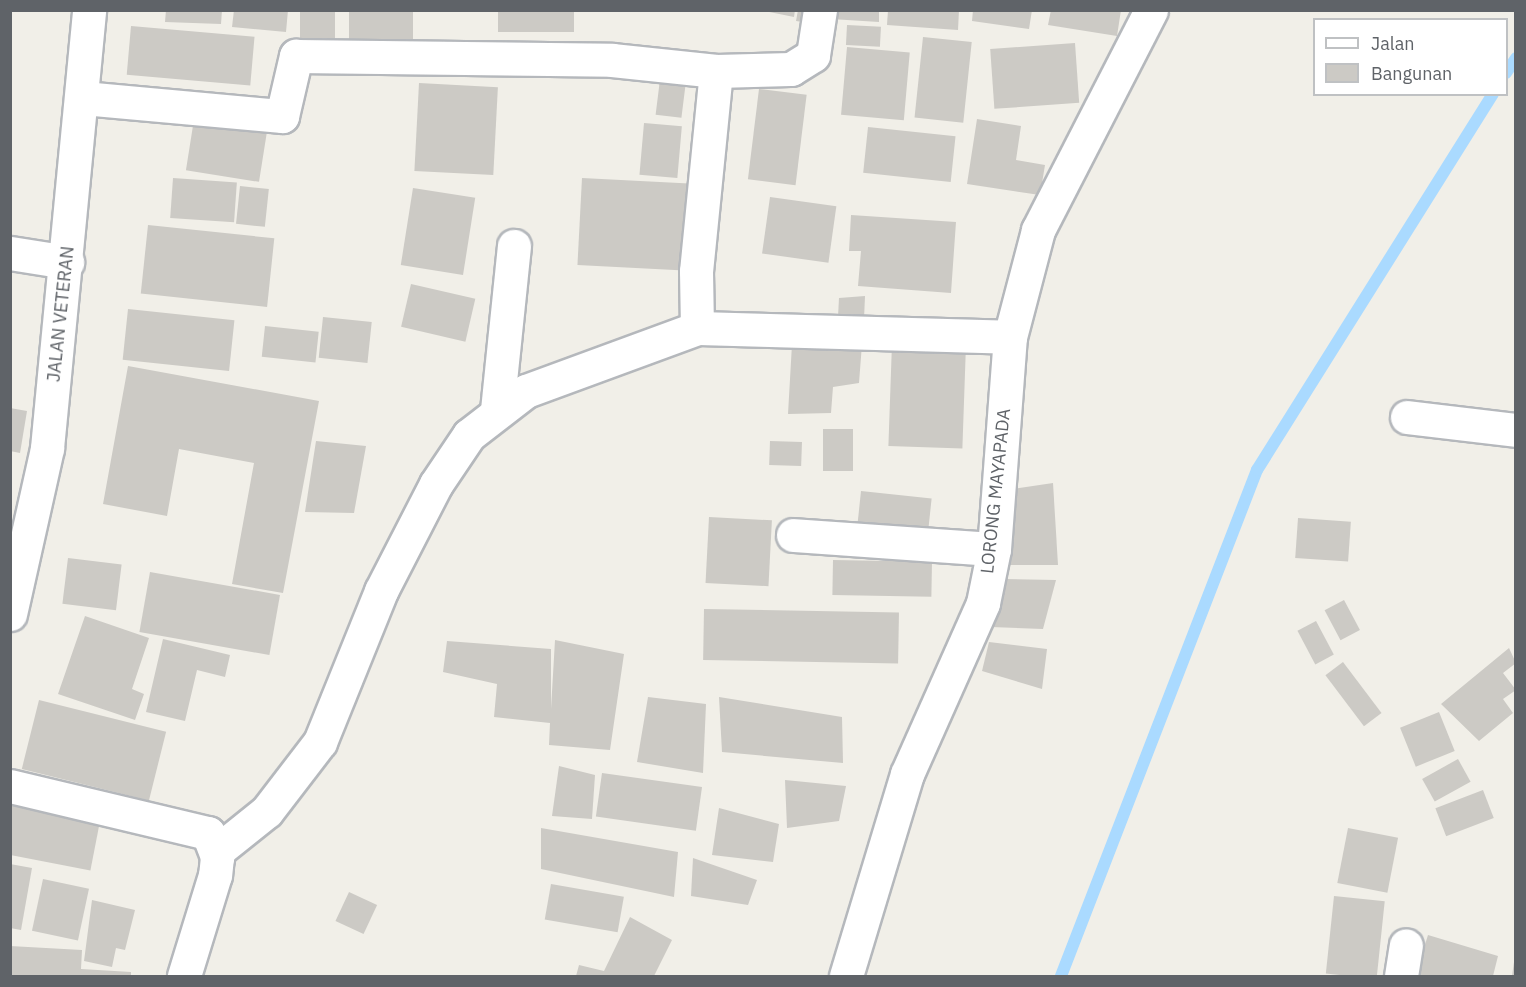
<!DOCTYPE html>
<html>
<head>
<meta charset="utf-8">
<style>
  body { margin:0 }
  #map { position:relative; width:1526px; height:987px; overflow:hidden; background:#f1efe8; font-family:"IBM Plex Sans",sans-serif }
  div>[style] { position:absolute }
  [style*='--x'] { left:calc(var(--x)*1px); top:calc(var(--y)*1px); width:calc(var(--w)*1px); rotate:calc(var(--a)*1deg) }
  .stream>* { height:12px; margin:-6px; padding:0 6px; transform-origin:6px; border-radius:6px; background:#aadaff }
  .building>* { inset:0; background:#cccac5; transform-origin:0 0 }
  .roads { filter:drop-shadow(2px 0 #b5b8bc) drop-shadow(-2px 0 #b5b8bc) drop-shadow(0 2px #b5b8bc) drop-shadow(0 -2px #b5b8bc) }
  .street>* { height:33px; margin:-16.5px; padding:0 16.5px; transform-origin:16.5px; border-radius:16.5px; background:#fff }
  .secondary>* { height:33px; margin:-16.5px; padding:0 16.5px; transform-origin:16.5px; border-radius:16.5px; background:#fff }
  span { translate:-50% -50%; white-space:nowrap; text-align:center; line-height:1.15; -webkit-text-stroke:5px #fff; paint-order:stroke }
  .street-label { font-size:18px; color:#5f6368 }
  .frame { position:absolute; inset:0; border:12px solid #5f6368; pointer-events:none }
  .legend { position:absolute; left:1313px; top:18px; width:195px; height:78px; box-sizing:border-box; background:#fff; border:2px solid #bfc1c3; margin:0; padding:8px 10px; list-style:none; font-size:18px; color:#5f6368 }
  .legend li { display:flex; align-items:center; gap:12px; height:30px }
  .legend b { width:30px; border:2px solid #bfc1c3 }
</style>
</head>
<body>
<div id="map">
  <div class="stream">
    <div style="--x:1506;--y:73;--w:18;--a:-56"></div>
    <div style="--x:1061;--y:976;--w:543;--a:-68.83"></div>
    <div style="--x:1257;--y:470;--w:444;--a:-57.9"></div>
  </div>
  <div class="building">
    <div style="clip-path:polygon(166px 10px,222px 10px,221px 24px,165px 22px)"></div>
    <div style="clip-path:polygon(234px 10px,288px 10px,286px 32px,232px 27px)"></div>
    <div style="left:300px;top:10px;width:35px;height:29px"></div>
    <div style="left:349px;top:10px;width:64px;height:41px"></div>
    <div style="left:498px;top:10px;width:76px;height:22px"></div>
    <div style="clip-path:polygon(760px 10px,795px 10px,794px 17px)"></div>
    <div style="clip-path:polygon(798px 10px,811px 10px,809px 23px,796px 21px)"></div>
    <div style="clip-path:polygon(832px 10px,879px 10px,879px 22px,831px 19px)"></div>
    <div style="clip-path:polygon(888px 10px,959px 10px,958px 30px,887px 25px)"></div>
    <div style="clip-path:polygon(973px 10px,1032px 10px,1029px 29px,972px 21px)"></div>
    <div style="clip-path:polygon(1051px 10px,1121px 10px,1117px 36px,1048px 25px)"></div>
    <div style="left:847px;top:25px;width:34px;height:20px;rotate:3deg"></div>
    <div style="left:131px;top:26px;width:124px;height:49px;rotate:5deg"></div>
    <div style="left:923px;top:37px;width:49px;height:81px;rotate:6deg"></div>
    <div style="left:1075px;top:43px;width:60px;height:85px;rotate:86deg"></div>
    <div style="left:847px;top:47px;width:63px;height:68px;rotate:5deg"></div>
    <div style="left:661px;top:71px;width:26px;height:44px;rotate:7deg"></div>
    <div style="left:419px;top:83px;width:79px;height:88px;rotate:3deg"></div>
    <div style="left:759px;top:89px;width:48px;height:91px;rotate:7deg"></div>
    <div style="left:195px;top:113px;width:74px;height:58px;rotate:9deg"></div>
    <div style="clip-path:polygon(977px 119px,1021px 126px,1016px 160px,1045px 165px,1040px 195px,967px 184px)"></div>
    <div style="left:644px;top:123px;width:38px;height:52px;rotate:5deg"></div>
    <div style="left:868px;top:127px;width:88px;height:46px;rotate:6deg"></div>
    <div style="left:173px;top:178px;width:64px;height:40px;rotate:4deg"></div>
    <div style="left:582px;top:178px;width:107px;height:87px;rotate:3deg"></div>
    <div style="left:240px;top:186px;width:29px;height:38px;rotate:6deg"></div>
    <div style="left:413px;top:188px;width:63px;height:78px;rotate:9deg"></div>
    <div style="left:770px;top:197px;width:67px;height:57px;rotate:8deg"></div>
    <div style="clip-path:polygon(851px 215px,956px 222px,951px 293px,858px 286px,861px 251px,849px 251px)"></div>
    <div style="left:148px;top:225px;width:127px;height:69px;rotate:6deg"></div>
    <div style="left:411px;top:284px;width:66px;height:44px;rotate:13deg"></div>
    <div style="clip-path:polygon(865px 296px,864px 319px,838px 317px,839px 298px)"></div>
    <div style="left:128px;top:309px;width:107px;height:51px;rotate:6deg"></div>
    <div style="left:323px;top:317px;width:49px;height:41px;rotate:6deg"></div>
    <div style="left:265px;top:326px;width:54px;height:31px;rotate:6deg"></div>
    <div style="left:892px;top:343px;width:74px;height:103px;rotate:2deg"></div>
    <div style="clip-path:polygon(792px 344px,862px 344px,859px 383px,833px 387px,831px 413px,788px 414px)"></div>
    <div style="clip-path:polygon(128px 366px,319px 401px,283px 593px,232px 584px,254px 463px,179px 449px,167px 516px,103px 504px)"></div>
    <div style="clip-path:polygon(10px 408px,27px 411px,20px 453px,10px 451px)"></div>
    <div style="left:823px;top:429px;width:30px;height:42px"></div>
    <div style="clip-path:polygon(316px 441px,366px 446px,354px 513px,305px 512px)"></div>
    <div style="left:770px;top:441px;width:32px;height:24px;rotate:2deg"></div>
    <div style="clip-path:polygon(1053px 483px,1058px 565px,1006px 565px,1012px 489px)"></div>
    <div style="left:861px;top:491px;width:71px;height:31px;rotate:6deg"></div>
    <div style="left:709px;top:517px;width:63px;height:66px;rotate:3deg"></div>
    <div style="left:1298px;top:518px;width:53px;height:40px;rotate:4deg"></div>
    <div style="left:68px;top:558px;width:54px;height:46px;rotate:7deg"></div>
    <div style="left:833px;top:560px;width:99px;height:35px;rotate:1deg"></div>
    <div style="left:150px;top:572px;width:132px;height:61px;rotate:10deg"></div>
    <div style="clip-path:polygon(1005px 579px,1056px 580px,1043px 629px,991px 627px)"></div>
    <div style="left:1344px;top:600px;width:34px;height:22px;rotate:62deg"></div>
    <div style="left:704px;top:609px;width:195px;height:51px;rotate:1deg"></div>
    <div style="clip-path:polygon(85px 616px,149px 638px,132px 689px,144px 694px,135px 720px,58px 694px)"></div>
    <div style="left:1316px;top:621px;width:38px;height:21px;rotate:62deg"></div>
    <div style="clip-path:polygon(163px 639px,230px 655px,225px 677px,197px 670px,185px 721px,146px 712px)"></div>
    <div style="clip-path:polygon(555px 640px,624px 654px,610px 750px,549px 745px,550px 723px,494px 717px,497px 684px,443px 672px,447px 641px,551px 649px,551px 709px)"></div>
    <div style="clip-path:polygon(989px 642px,1047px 649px,1042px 689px,982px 671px)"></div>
    <div style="clip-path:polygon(1509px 648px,1516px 663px,1503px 673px,1516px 690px,1503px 699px,1513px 713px,1479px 741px,1441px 704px)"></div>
    <div style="left:1343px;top:662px;width:64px;height:22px;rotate:53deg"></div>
    <div style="clip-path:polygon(648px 697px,706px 704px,703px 773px,637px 762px)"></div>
    <div style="clip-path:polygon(719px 697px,842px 717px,843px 763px,722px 752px)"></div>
    <div style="left:39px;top:700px;width:131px;height:71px;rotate:14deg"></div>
    <div style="left:1439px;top:712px;width:42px;height:42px;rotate:68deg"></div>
    <div style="left:1458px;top:759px;width:26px;height:41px;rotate:61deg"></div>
    <div style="clip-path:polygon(559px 766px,595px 775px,592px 819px,552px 816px)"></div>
    <div style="left:602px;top:773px;width:101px;height:44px;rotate:8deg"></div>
    <div style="clip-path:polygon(785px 780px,846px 786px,839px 821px,787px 828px)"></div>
    <div style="left:1483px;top:790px;width:30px;height:51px;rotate:69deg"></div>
    <div style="left:10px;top:802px;width:92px;height:52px;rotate:11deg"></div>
    <div style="clip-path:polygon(719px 808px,779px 824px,773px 862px,712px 855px)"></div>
    <div style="clip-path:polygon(541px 828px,678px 852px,674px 897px,541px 869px)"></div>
    <div style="left:1348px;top:828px;width:51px;height:56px;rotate:11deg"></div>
    <div style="clip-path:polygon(693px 858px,757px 880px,748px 905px,691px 896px)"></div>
    <div style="clip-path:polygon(10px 864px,32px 868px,21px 930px,10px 928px)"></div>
    <div style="left:43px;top:879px;width:47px;height:53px;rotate:12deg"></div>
    <div style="left:551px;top:884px;width:74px;height:36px;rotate:10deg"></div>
    <div style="left:349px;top:892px;width:31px;height:32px;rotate:25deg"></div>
    <div style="left:1334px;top:896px;width:51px;height:78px;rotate:6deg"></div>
    <div style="clip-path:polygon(92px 900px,135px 910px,125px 950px,116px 948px,112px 967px,84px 961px)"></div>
    <div style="clip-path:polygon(630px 917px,672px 940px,654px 976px,576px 976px,579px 965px,604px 971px)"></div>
    <div style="clip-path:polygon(1428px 935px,1498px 956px,1493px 976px,1415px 976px)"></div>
    <div style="clip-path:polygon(10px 946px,82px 950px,81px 969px,131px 972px,131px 976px,10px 976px)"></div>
    <div style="clip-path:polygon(1514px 962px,1516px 976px,1512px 976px)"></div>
  </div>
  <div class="roads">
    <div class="street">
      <div style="--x:716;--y:71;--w:201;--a:95.7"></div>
      <div style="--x:696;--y:271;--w:57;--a:89"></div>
      <div style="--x:697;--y:328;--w:313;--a:1.6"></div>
      <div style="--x:83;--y:98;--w:200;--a:5.2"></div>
      <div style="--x:282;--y:116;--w:62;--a:-76.9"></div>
      <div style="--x:296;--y:56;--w:316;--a:0.7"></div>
      <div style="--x:612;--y:60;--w:105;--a:6"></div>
      <div style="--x:716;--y:71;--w:75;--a:-1.5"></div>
      <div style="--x:791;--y:69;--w:26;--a:-32"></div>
      <div style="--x:813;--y:55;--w:46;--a:-81.2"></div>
      <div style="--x:10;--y:253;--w:58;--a:9"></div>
      <div style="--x:497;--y:410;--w:165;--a:-84.1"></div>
      <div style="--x:1407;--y:417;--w:110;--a:6.8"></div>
      <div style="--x:793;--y:535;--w:201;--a:4"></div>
      <div style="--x:10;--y:786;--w:204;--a:13.4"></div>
      <div style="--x:208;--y:833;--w:26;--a:69"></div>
      <div style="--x:217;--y:857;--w:18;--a:96"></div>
      <div style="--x:215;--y:875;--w:106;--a:107.1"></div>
      <div style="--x:216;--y:852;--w:65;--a:-38.8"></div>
      <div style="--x:267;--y:811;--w:87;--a:-52.5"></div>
      <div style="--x:320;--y:742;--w:163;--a:-68"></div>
      <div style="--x:381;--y:591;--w:120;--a:-62.8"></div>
      <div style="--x:436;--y:484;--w:59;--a:-56"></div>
      <div style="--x:469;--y:435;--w:72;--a:-37.7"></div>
      <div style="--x:526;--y:391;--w:182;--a:-20.2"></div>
      <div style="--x:846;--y:976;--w:211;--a:-73.2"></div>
      <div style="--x:907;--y:774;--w:187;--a:-66"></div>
      <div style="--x:983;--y:603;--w:55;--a:-78.5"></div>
      <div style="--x:994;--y:549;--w:213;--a:-85.7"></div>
      <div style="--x:1010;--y:337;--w:111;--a:-75.3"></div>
      <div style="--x:1038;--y:230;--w:247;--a:-62.8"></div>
      <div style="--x:1401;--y:976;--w:31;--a:-81"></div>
    </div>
    <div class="secondary">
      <div style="--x:10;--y:614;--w:170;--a:-77.4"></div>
      <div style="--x:47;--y:448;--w:440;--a:-84.5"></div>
    </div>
  </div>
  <div class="street-label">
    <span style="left:61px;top:314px;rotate:-84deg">JALAN VETERAN</span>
    <span style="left:996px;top:491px;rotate:-84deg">LORONG MAYAPADA</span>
  </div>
  <div class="frame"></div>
  <ul class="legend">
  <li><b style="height:8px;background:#fff"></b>Jalan</li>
  <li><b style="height:16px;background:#cccac5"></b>Bangunan</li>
  </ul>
</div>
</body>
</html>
